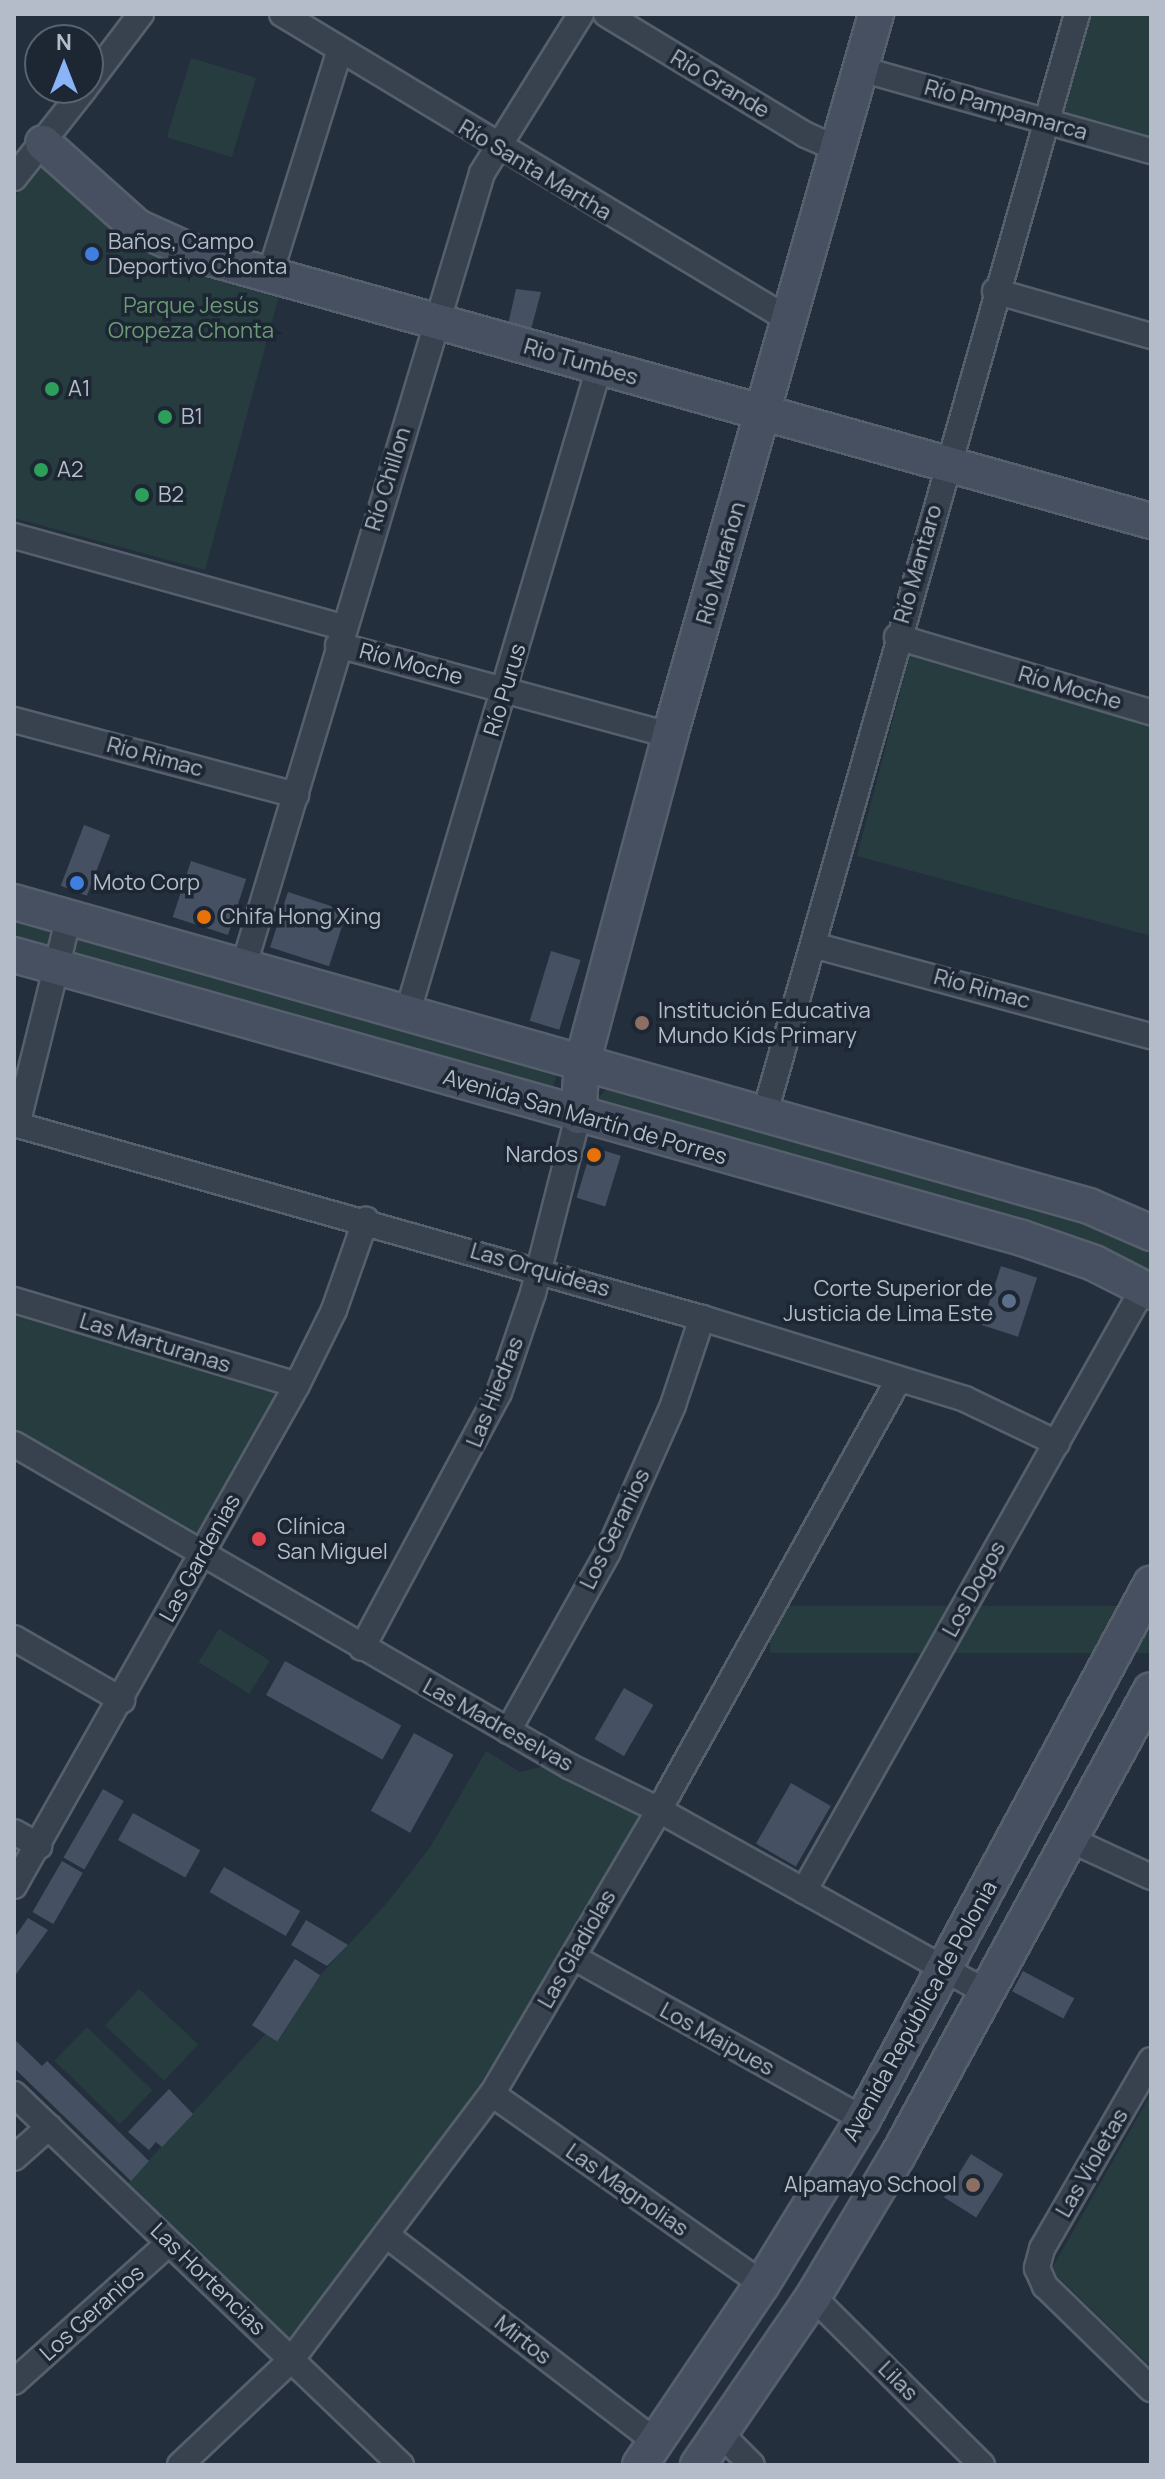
<!DOCTYPE html>
<html>
<head>
<meta charset="utf-8">
<style>
  body { margin:0 }
  #map { position:relative; width:1165px; height:2479px; overflow:hidden; background:#242f3e; font-family:Manrope,sans-serif }
  div>[style] { position:absolute }
  [style*='--x'] { left:calc(var(--x)*1px); top:calc(var(--y)*1px); width:calc(var(--w)*1px); rotate:calc(var(--a)*1deg) }
  .green>* { inset:0; background:#263c3f; transform-origin:0 0 }
  .building>* { inset:0; background:#455162; transform-origin:0 0 }
  .roads { filter:drop-shadow(2px 0 #565f6c) drop-shadow(-2px 0 #565f6c) drop-shadow(0 2px #565f6c) drop-shadow(0 -2px #565f6c) }
  .street>* { height:24px; margin:-12px; padding:0 12px; transform-origin:12px; border-radius:12px; background:#38414e }
  .secondary>* { height:34px; margin:-17px; padding:0 17px; transform-origin:17px; border-radius:17px; background:#465061 }
  .dots>* { width:22px; height:22px; translate:-50% -50%; box-sizing:border-box; border:4px solid #1d2633; border-radius:50% }
  span { translate:-50% -50%; white-space:nowrap; text-align:center; line-height:1.15; -webkit-text-stroke:7px #1d2633; paint-order:stroke }
  .street-label { font-size:22px; color:#b4bcc9 }
  .poi-label { font-size:22px; color:#b4bcc9 }
  .left { translate:0 -50%; text-align:left }
  .right { translate:-100% -50%; text-align:right }
  .park-label { font-size:22px; color:#6b9a76 }
  .frame { position:absolute; inset:0; border:16px solid #b4bcc9; pointer-events:none }
  .north { position:absolute; left:24px; top:24px; width:80px; height:80px; box-sizing:border-box; background:#1d2633; border:2px solid #59626f; border-radius:50%; rotate:0deg; font-size:22px; font-weight:700; line-height:32px; text-align:center; color:#b4bcc9 }
  .north::after { content:''; display:block; margin:auto; width:28px; height:36px; background:#8ab4f8; clip-path:polygon(50% 0,100% 100%,50% 72%,0 100%) }
</style>
</head>
<body>
<div id="map">
  <div class="green">
    <div style="clip-path:polygon(1091px 14px,1151px 14px,1151px 137px,1061px 112px)"></div>
    <div style="left:191px;top:58px;width:68px;height:83px;rotate:17deg"></div>
    <div style="clip-path:polygon(40px 161px,280px 292px,205px 570px,14px 518px,14px 197px)"></div>
    <div style="clip-path:polygon(911px 651px,1151px 721px,1151px 936px,857px 856px)"></div>
    <div style="clip-path:polygon(14px 917px,52px 928px,49px 950px,14px 945px)"></div>
    <div style="left:75px;top:933px;width:502px;height:30px;rotate:16deg"></div>
    <div style="clip-path:polygon(611px 1085px,1119px 1232px,1151px 1250px,1151px 1284px,599px 1110px,599px 1097px)"></div>
    <div style="clip-path:polygon(14px 1312px,284px 1393px,203px 1539px,14px 1433px)"></div>
    <div style="left:1151px;top:1606px;width:47px;height:381px;rotate:90deg"></div>
    <div style="left:219px;top:1629px;width:60px;height:39px;rotate:32deg"></div>
    <div style="clip-path:polygon(486px 1751px,520px 1772px,554px 1764px,645px 1813px,479px 2086px,371px 2245px,290px 2346px,127px 2184px,386px 1904px,429px 1849px)"></div>
    <div style="left:139px;top:1989px;width:81px;height:50px;rotate:43deg"></div>
    <div style="left:87px;top:2027px;width:91px;height:47px;rotate:44deg"></div>
    <div style="clip-path:polygon(1151px 2094px,1151px 2367px,1051px 2270px)"></div>
  </div>
  <div class="building">
    <div style="clip-path:polygon(516px 289px,541px 292px,529px 337px,506px 334px)"></div>
    <div style="left:84px;top:825px;width:28px;height:65px;rotate:21deg"></div>
    <div style="left:191px;top:861px;width:58px;height:59px;rotate:18deg"></div>
    <div style="left:288px;top:892px;width:62px;height:58px;rotate:18deg"></div>
    <div style="left:551px;top:951px;width:31px;height:73px;rotate:17deg"></div>
    <div style="left:592px;top:1147px;width:30px;height:53px;rotate:17deg"></div>
    <div style="left:1001px;top:1266px;width:38px;height:62px;rotate:18deg"></div>
    <div style="left:285px;top:1661px;width:133px;height:39px;rotate:29deg"></div>
    <div style="left:624px;top:1688px;width:34px;height:59px;rotate:30deg"></div>
    <div style="left:414px;top:1733px;width:45px;height:89px;rotate:29deg"></div>
    <div style="left:791px;top:1783px;width:46px;height:70px;rotate:30deg"></div>
    <div style="left:103px;top:1789px;width:24px;height:79px;rotate:30deg"></div>
    <div style="left:133px;top:1813px;width:77px;height:31px;rotate:29deg"></div>
    <div style="left:62px;top:1861px;width:24px;height:59px;rotate:30deg"></div>
    <div style="left:224px;top:1867px;width:88px;height:29px;rotate:30deg"></div>
    <div style="clip-path:polygon(28px 1918px,48px 1930px,14px 1977px,14px 1938px)"></div>
    <div style="clip-path:polygon(306px 1920px,348px 1945px,327px 1966px,291px 1945px)"></div>
    <div style="left:295px;top:1959px;width:30px;height:79px;rotate:33deg"></div>
    <div style="left:1023px;top:1971px;width:58px;height:23px;rotate:28deg"></div>
    <div style="clip-path:polygon(14px 2039px,42px 2066px,47px 2061px,149px 2161px,131px 2181px,14px 2068px)"></div>
    <div style="clip-path:polygon(169px 2089px,193px 2114px,162px 2147px,156px 2142px,149px 2150px,128px 2132px)"></div>
    <div style="left:971px;top:2154px;width:38px;height:51px;rotate:32deg"></div>
  </div>
  <div class="roads">
    <div class="street">
      <div style="--x:282;--y:14;--w:594;--a:31.1"></div>
      <div style="--x:606;--y:14;--w:234;--a:31.2"></div>
      <div style="--x:806;--y:135;--w:34;--a:24"></div>
      <div style="--x:861;--y:69;--w:301;--a:15.8"></div>
      <div style="--x:88;--y:84;--w:88;--a:-52.9"></div>
      <div style="--x:14;--y:178;--w:115;--a:-51.7"></div>
      <div style="--x:270;--y:274;--w:232;--a:-72.7"></div>
      <div style="--x:995;--y:291;--w:162;--a:16.1"></div>
      <div style="--x:14;--y:536;--w:341;--a:15.5"></div>
      <div style="--x:897;--y:637;--w:265;--a:16.5"></div>
      <div style="--x:338;--y:645;--w:344;--a:15.2"></div>
      <div style="--x:14;--y:720;--w:292;--a:14.9"></div>
      <div style="--x:813;--y:945;--w:350;--a:15.1"></div>
      <div style="--x:244;--y:965;--w:827;--a:-73.27"></div>
      <div style="--x:482;--y:173;--w:187;--a:-58.1"></div>
      <div style="--x:408;--y:1011;--w:671;--a:-73.46"></div>
      <div style="--x:764;--y:1116;--w:1146;--a:-74.14"></div>
      <div style="--x:14;--y:1124;--w:715;--a:15.75"></div>
      <div style="--x:702;--y:1318;--w:275;--a:17.1"></div>
      <div style="--x:965;--y:1399;--w:102;--a:25.6"></div>
      <div style="--x:17;--y:1125;--w:214;--a:-76"></div>
      <div style="--x:14;--y:1300;--w:295;--a:16.7"></div>
      <div style="--x:14;--y:1444;--w:644;--a:30.11"></div>
      <div style="--x:571;--y:1767;--w:98;--a:26"></div>
      <div style="--x:659;--y:1810;--w:378;--a:29.1"></div>
      <div style="--x:14;--y:1638;--w:125;--a:29.9"></div>
      <div style="--x:362;--y:1648;--w:289;--a:-61.8"></div>
      <div style="--x:499;--y:1393;--w:106;--a:-71.2"></div>
      <div style="--x:533;--y:1293;--w:183;--a:-75.7"></div>
      <div style="--x:508;--y:1731;--w:205;--a:-60.8"></div>
      <div style="--x:608;--y:1552;--w:161;--a:-66.1"></div>
      <div style="--x:673;--y:1405;--w:92;--a:-71.6"></div>
      <div style="--x:14;--y:1832;--w:29;--a:29"></div>
      <div style="--x:1071;--y:1840;--w:88;--a:24.8"></div>
      <div style="--x:14;--y:1886;--w:575;--a:-60.54"></div>
      <div style="--x:297;--y:1385;--w:84;--a:-63.7"></div>
      <div style="--x:334;--y:1310;--w:96;--a:-70.6"></div>
      <div style="--x:804;--y:1891;--w:693;--a:-60.62"></div>
      <div style="--x:573;--y:1957;--w:332;--a:29.2"></div>
      <div style="--x:1151;--y:2060;--w:218;--a:120"></div>
      <div style="--x:1042;--y:2249;--w:20;--a:105"></div>
      <div style="--x:1037;--y:2268;--w:20;--a:66"></div>
      <div style="--x:1045;--y:2286;--w:148;--a:44.2"></div>
      <div style="--x:14;--y:2094;--w:536;--a:43.79"></div>
      <div style="--x:492;--y:2094;--w:330;--a:35.1"></div>
      <div style="--x:14;--y:2158;--w:47;--a:-41.5"></div>
      <div style="--x:389;--y:2237;--w:337;--a:37.5"></div>
      <div style="--x:813;--y:2297;--w:238;--a:44.8"></div>
      <div style="--x:14;--y:2382;--w:208;--a:-41.9"></div>
      <div style="--x:722;--y:2435;--w:42;--a:45"></div>
      <div style="--x:180;--y:2465;--w:154;--a:-43.4"></div>
      <div style="--x:292;--y:2359;--w:332;--a:-53"></div>
      <div style="--x:492;--y:2094;--w:329;--a:-59.5"></div>
      <div style="--x:659;--y:1810;--w:493;--a:-60.9"></div>
    </div>
    <div class="secondary">
      <div style="--x:43;--y:143;--w:126;--a:41.8"></div>
      <div style="--x:137;--y:227;--w:68;--a:24.3"></div>
      <div style="--x:199;--y:255;--w:988;--a:15.61"></div>
      <div style="--x:14;--y:902;--w:1117;--a:15.79"></div>
      <div style="--x:1089;--y:1206;--w:68;--a:23.5"></div>
      <div style="--x:14;--y:955;--w:1047;--a:15.68"></div>
      <div style="--x:1022;--y:1238;--w:76;--a:19.1"></div>
      <div style="--x:1094;--y:1263;--w:64;--a:27"></div>
      <div style="--x:578;--y:1116;--w:52;--a:-85.6"></div>
      <div style="--x:582;--y:1064;--w:341;--a:-75"></div>
      <div style="--x:670;--y:735;--w:750;--a:-74.05"></div>
      <div style="--x:640;--y:2465;--w:218;--a:-56"></div>
      <div style="--x:762;--y:2284;--w:193;--a:-58.5"></div>
      <div style="--x:863;--y:2119;--w:608;--a:-61.71"></div>
      <div style="--x:698;--y:2465;--w:204;--a:-55.6"></div>
      <div style="--x:813;--y:2297;--w:165;--a:-59.1"></div>
      <div style="--x:898;--y:2155;--w:529;--a:-61.45"></div>
    </div>
  </div>
  <div class="dots">
    <div style="left:92px;top:254px;background:#3f7fe0"></div>
    <div style="left:52px;top:389px;background:#2e9e5b"></div>
    <div style="left:165px;top:417px;background:#2e9e5b"></div>
    <div style="left:41px;top:470px;background:#2e9e5b"></div>
    <div style="left:142px;top:495px;background:#2e9e5b"></div>
    <div style="left:77px;top:883px;background:#3f7fe0"></div>
    <div style="left:204px;top:917px;background:#e8710a"></div>
    <div style="left:642px;top:1023px;background:#8d6e63"></div>
    <div style="left:594px;top:1155px;background:#e8710a"></div>
    <div style="left:1009px;top:1301px;background:#5c6f8a"></div>
    <div style="left:259px;top:1539px;background:#e0444e"></div>
    <div style="left:973px;top:2185px;background:#8d6e63"></div>
  </div>
  <div class="street-label">
    <span style="left:720px;top:84px;rotate:31deg">Río Grande</span>
    <span style="left:1006px;top:110px;rotate:16deg">Río Pampamarca</span>
    <span style="left:535px;top:170px;rotate:31deg">Río Santa Martha</span>
    <span style="left:581px;top:362px;rotate:16deg">Rio Tumbes</span>
    <span style="left:388px;top:479px;rotate:-73deg">Río Chillon</span>
    <span style="left:721px;top:563px;rotate:-74deg">Río Marañon</span>
    <span style="left:918px;top:564px;rotate:-74deg">Río Mantaro</span>
    <span style="left:411px;top:664px;rotate:15deg">Río Moche</span>
    <span style="left:1070px;top:688px;rotate:16deg">Río Moche</span>
    <span style="left:505px;top:690px;rotate:-73deg">Río Purus</span>
    <span style="left:155px;top:757px;rotate:15deg">Río Rimac</span>
    <span style="left:982px;top:989px;rotate:15deg">Río Rimac</span>
    <span style="left:585px;top:1117px;rotate:16deg">Avenida San Martín de Porres</span>
    <span style="left:540px;top:1270px;rotate:16deg">Las Orquideas</span>
    <span style="left:155px;top:1343px;rotate:17deg">Las Marturanas</span>
    <span style="left:495px;top:1392px;rotate:-68deg">Las Hiedras</span>
    <span style="left:615px;top:1529px;rotate:-64deg">Los Geranios</span>
    <span style="left:200px;top:1558px;rotate:-61deg">Las Gardenias</span>
    <span style="left:974px;top:1589px;rotate:-61deg">Los Dogos</span>
    <span style="left:498px;top:1725px;rotate:29deg">Las Madreselvas</span>
    <span style="left:577px;top:1949px;rotate:-60deg">Las Gladiolas</span>
    <span style="left:920px;top:2011px;rotate:-61deg">Avenida República de Polonia</span>
    <span style="left:717px;top:2039px;rotate:29deg">Los Maipues</span>
    <span style="left:1092px;top:2163px;rotate:-60deg">Las Violetas</span>
    <span style="left:627px;top:2190px;rotate:35deg">Las Magnolias</span>
    <span style="left:208px;top:2279px;rotate:44deg">Las Hortencias</span>
    <span style="left:92px;top:2313px;rotate:-42deg">Los Geranios</span>
    <span style="left:523px;top:2340px;rotate:38deg">Mirtos</span>
    <span style="left:898px;top:2381px;rotate:45deg">Lilas</span>
  </div>
  <div class="poi-label">
    <span class="left" style="left:108px;top:254px">Baños, Campo<br>Deportivo Chonta</span>
    <span class="left" style="left:68px;top:389px">A1</span>
    <span class="left" style="left:181px;top:417px">B1</span>
    <span class="left" style="left:57px;top:470px">A2</span>
    <span class="left" style="left:158px;top:495px">B2</span>
    <span class="left" style="left:93px;top:883px">Moto Corp</span>
    <span class="left" style="left:220px;top:917px">Chifa Hong Xing</span>
    <span class="left" style="left:658px;top:1023px">Institución Educativa<br>Mundo Kids Primary</span>
    <span class="right" style="left:578px;top:1155px">Nardos</span>
    <span class="right" style="left:993px;top:1301px">Corte Superior de<br>Justicia de Lima Este</span>
    <span class="left" style="left:277px;top:1539px">Clínica<br>San Miguel</span>
    <span class="right" style="left:957px;top:2185px">Alpamayo School</span>
  </div>
  <div class="park-label">
    <span style="left:191px;top:318px">Parque Jesús<br>Oropeza Chonta</span>
  </div>
  <div class="frame"></div>
  <div class="north">N</div>
</div>
</body>
</html>
